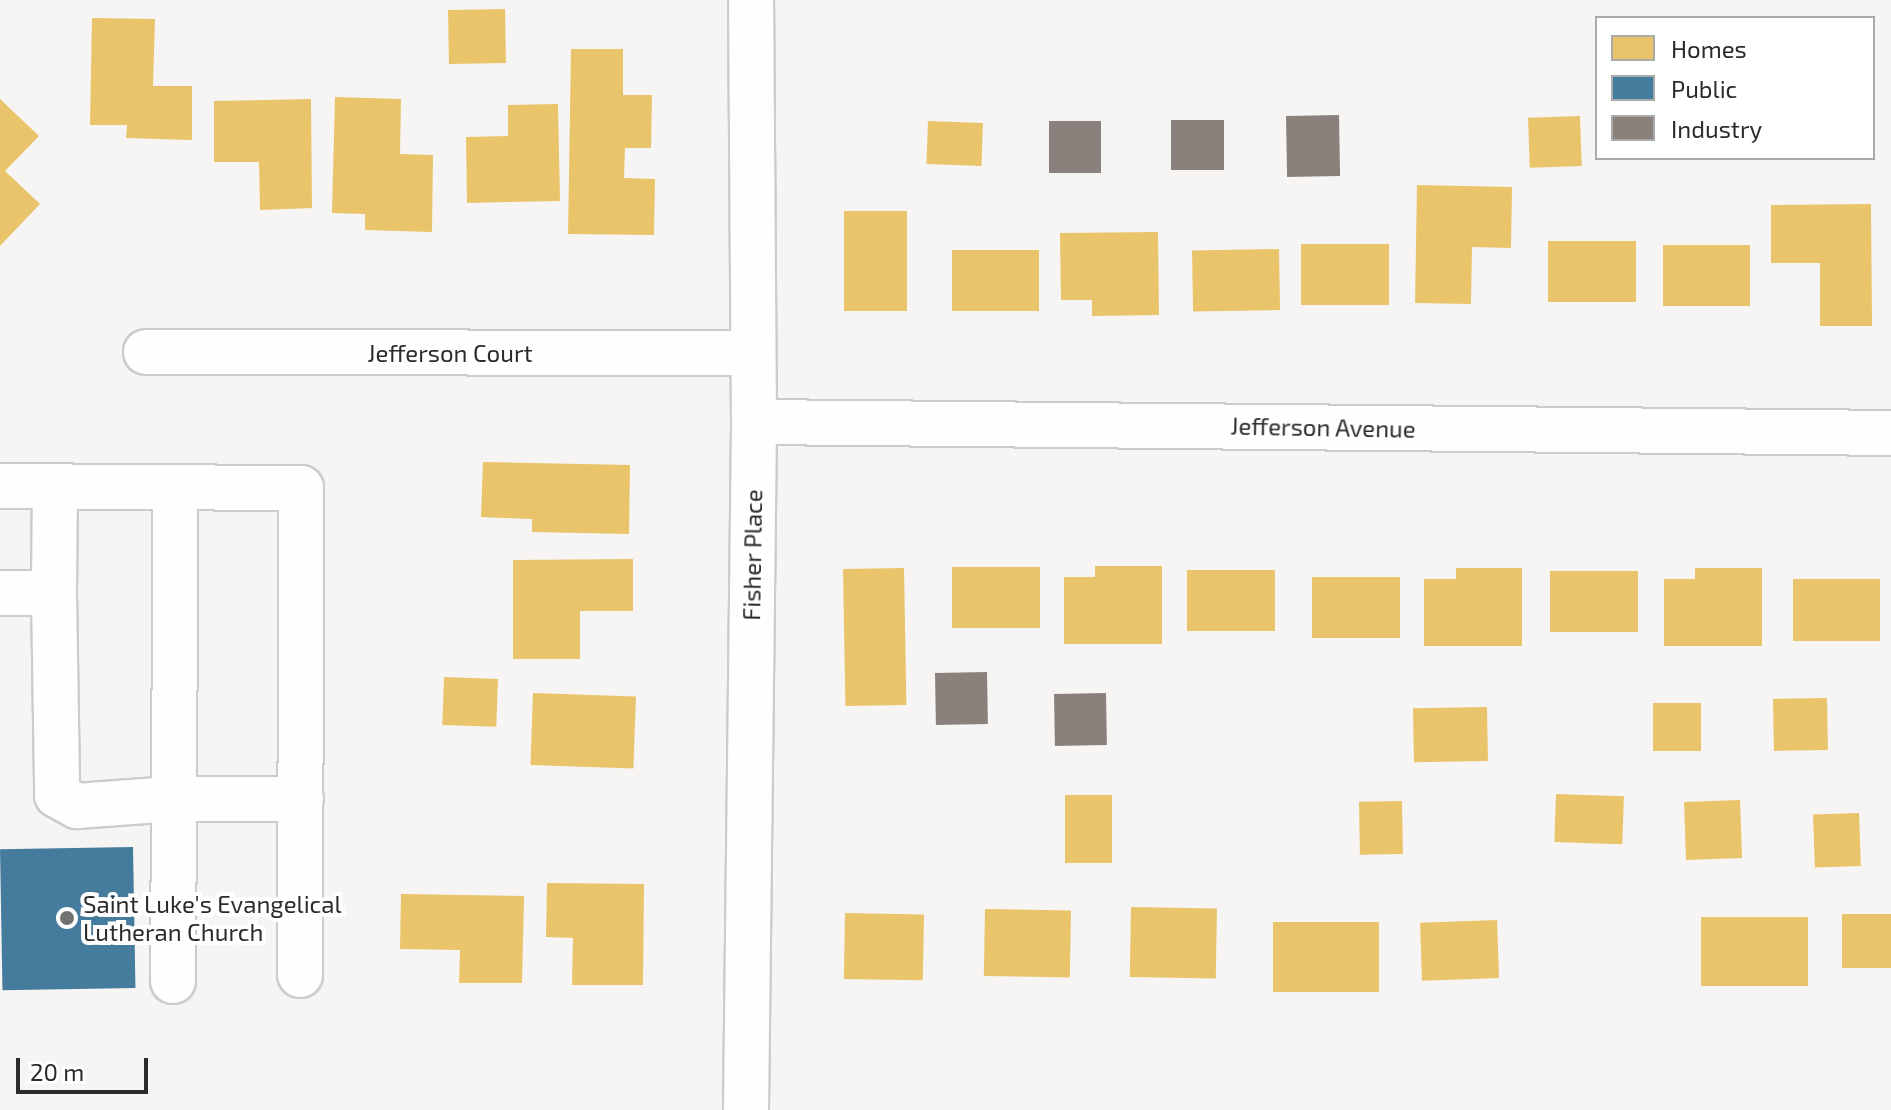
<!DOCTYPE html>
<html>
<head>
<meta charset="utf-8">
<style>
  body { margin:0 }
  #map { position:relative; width:1891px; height:1110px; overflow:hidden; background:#f7f5f3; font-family:"Exo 2",sans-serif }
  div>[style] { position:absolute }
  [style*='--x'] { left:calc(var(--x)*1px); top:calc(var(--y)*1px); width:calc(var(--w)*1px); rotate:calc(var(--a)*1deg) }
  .homes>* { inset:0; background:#e9c46a; transform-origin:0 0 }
  .public>* { inset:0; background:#457b9d; transform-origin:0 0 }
  .industry>* { inset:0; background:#8a817c; transform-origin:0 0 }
  .roads { filter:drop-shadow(2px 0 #cecccb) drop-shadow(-2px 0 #cecccb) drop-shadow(0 2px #cecccb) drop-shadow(0 -2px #cecccb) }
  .minor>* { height:44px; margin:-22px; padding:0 22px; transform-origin:22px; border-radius:22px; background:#fefefd }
  .dots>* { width:22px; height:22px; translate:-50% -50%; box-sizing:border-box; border:4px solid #fff; border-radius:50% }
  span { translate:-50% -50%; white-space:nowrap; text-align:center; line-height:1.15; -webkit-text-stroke:8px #fff; paint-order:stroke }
  .street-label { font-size:24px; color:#2d2b2a }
  .poi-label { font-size:24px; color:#2d2b2a }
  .left { translate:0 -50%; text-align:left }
  .legend { position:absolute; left:1595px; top:16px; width:280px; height:144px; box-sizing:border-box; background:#fff; border:2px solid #abaaaa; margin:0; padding:10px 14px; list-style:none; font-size:24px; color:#2d2b2a }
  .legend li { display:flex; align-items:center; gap:16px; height:40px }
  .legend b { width:40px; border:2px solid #abaaaa }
  .scale { position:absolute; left:16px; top:1058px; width:132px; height:36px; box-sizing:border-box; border:4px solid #2d2b2a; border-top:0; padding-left:10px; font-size:24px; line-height:28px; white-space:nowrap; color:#2d2b2a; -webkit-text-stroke:6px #fff; paint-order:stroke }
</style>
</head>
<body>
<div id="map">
  <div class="homes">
    <div style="left:505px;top:9px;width:54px;height:57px;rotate:89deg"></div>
    <div style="clip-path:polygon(92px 18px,155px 19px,153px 86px,192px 86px,192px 140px,126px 138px,127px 125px,90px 125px)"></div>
    <div style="clip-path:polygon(571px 49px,623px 49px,623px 95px,652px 95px,651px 148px,625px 148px,624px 178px,655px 179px,654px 235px,568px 234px)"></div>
    <div style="clip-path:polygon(335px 97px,401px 99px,400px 154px,433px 155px,432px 232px,365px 230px,365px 214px,332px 213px)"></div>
    <div style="clip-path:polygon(0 99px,39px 136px,5px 171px,40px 204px,0 246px)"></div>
    <div style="clip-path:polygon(311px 99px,312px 208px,260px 210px,259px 162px,214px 162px,214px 101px)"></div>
    <div style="clip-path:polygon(558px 104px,560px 201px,467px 203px,466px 137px,508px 136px,508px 105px)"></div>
    <div style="left:1580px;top:116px;width:50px;height:52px;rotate:88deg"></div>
    <div style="left:928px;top:121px;width:55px;height:43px;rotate:2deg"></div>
    <div style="clip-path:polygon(1417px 185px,1512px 187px,1511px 248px,1472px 247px,1471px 304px,1415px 303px)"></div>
    <div style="clip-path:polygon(1871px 204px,1872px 326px,1820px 326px,1820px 263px,1771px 263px,1771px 205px)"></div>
    <div style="left:844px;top:211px;width:63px;height:100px"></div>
    <div style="clip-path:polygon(1158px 232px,1159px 315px,1092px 316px,1092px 300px,1061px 300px,1060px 233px)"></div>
    <div style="left:1548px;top:241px;width:88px;height:61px"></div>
    <div style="left:1389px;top:244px;width:61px;height:88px;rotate:90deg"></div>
    <div style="left:1663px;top:245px;width:87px;height:61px"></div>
    <div style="left:1279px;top:249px;width:61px;height:87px;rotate:89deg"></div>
    <div style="left:952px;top:250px;width:87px;height:61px"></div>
    <div style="clip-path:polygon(483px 462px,630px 465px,629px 534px,532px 532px,532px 519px,481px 517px)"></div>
    <div style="clip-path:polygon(633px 559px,633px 611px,580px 611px,580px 659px,513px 659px,513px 560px)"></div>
    <div style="clip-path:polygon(1095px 566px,1162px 566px,1162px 644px,1064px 644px,1064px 577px,1095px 577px)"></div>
    <div style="left:952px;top:567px;width:88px;height:61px"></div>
    <div style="left:904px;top:568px;width:137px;height:61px;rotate:89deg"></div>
    <div style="clip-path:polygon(1456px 568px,1522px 568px,1522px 646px,1424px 646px,1424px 579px,1456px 579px)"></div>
    <div style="clip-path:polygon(1695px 568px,1762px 568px,1762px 646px,1664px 646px,1664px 579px,1695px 579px)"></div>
    <div style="left:1187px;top:570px;width:88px;height:61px"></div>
    <div style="left:1550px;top:571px;width:88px;height:61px"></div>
    <div style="left:1400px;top:577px;width:61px;height:88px;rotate:90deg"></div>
    <div style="left:1793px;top:579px;width:87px;height:62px"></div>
    <div style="left:444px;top:677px;width:54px;height:48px;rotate:2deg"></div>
    <div style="left:533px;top:693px;width:103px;height:72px;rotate:2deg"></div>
    <div style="left:1827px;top:698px;width:52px;height:54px;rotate:89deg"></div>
    <div style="left:1653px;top:703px;width:48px;height:48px"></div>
    <div style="left:1487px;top:707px;width:54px;height:74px;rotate:89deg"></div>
    <div style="left:1556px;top:794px;width:68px;height:48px;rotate:2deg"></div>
    <div style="left:1065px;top:795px;width:47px;height:68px"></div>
    <div style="left:1740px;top:800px;width:58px;height:56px;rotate:88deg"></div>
    <div style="left:1402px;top:801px;width:53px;height:43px;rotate:89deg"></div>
    <div style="left:1859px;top:813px;width:53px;height:46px;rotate:88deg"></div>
    <div style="clip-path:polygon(547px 883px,644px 884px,643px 985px,572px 985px,573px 938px,546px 937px)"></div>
    <div style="clip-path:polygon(401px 894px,524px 896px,522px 983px,459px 983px,460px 950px,400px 949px)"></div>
    <div style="left:1131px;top:907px;width:86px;height:70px;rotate:1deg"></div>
    <div style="left:985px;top:909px;width:86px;height:67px;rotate:1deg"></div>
    <div style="left:845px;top:913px;width:79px;height:66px;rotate:1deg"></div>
    <div style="left:1842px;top:914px;width:49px;height:54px"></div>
    <div style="left:1701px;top:917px;width:107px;height:69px"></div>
    <div style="left:1497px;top:920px;width:58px;height:77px;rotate:88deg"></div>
    <div style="left:1273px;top:922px;width:106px;height:70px"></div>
  </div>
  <div class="public">
    <div style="left:133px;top:847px;width:141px;height:133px;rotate:89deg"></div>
  </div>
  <div class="industry">
    <div style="left:1339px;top:115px;width:61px;height:53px;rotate:89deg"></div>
    <div style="left:1171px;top:120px;width:53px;height:50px"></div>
    <div style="left:1049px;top:121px;width:52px;height:52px"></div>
    <div style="left:987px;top:672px;width:52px;height:52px;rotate:89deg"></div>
    <div style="left:1106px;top:693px;width:52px;height:52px;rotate:89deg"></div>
  </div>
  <div class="roads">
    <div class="minor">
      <div style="--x:146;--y:352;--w:607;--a:0.09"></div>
      <div style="--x:754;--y:422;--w:1137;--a:0.55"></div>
      <div style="--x:0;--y:486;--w:301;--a:0.4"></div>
      <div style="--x:301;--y:488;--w:487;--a:90.1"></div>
      <div style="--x:0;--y:593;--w:54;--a:0"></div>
      <div style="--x:54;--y:593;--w:202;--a:89.1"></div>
      <div style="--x:57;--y:795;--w:23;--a:29"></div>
      <div style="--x:77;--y:806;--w:95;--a:-4.2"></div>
      <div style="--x:172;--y:799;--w:129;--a:0"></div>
      <div style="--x:54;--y:593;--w:106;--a:-89.5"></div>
      <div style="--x:173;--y:981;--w:494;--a:-89.7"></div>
      <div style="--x:746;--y:1110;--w:688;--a:-89.33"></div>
      <div style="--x:754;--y:422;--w:422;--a:-90.4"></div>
    </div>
  </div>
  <div class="dots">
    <div style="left:67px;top:918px;background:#747270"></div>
  </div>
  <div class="street-label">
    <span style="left:450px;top:353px">Jefferson Court</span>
    <span style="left:1323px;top:427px;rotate:1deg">Jefferson Avenue</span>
    <span style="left:752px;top:555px;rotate:-89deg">Fisher Place</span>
  </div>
  <div class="poi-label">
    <span class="left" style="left:83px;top:918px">Saint Luke's Evangelical<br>Lutheran Church</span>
  </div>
  <ul class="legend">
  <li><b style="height:22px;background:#e9c46a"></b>Homes</li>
  <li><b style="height:22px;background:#457b9d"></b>Public</li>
  <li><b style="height:22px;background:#8a817c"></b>Industry</li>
  </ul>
  <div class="scale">20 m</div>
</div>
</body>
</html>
